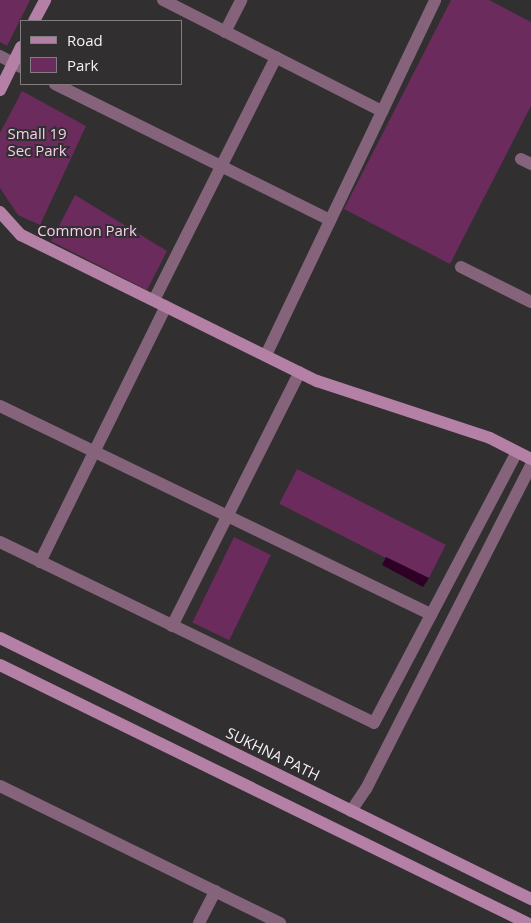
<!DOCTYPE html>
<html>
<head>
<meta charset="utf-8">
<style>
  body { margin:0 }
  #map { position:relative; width:531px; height:923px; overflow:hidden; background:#322f31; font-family:"Open Sans",sans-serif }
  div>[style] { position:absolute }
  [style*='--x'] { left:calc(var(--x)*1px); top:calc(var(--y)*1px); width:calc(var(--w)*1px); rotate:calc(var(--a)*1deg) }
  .green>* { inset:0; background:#6b2b5d; transform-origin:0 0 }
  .water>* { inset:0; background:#2e0025 }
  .street>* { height:12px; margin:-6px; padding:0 6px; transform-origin:6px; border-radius:6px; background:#85647b }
  .secondary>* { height:12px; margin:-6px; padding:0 6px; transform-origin:6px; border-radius:6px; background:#b480a6 }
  span { translate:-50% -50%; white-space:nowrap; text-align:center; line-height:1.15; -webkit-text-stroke:4px #322f31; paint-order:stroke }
  .park-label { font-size:15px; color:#f7cdeb }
  .street-label { font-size:15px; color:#f4f2f4 }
  .legend { position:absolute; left:20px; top:20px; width:162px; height:65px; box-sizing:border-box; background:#322f31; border:1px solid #807d7f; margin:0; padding:6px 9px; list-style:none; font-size:15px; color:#f4f2f4 }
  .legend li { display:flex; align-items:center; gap:10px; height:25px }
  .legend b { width:25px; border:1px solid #807d7f }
</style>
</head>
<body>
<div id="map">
  <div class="green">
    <div style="clip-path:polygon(0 0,30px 0,7px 46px,0 42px)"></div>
    <div style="clip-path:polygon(451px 0,489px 0,531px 22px,531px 106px,450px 264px,344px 209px)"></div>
    <div style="clip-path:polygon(22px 91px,86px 126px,40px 225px,18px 215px,0 188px,0 133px)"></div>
    <div style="clip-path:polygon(75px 195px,167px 251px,147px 290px,51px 241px)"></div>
    <div style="left:297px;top:469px;width:167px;height:39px;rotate:27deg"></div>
    <div style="left:234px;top:537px;width:41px;height:95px;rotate:26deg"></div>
  </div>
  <div class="water">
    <div style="clip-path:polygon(386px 557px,429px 578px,423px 587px,382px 565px)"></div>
  </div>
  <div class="street">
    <div style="--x:163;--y:0;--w:246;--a:26.9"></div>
    <div style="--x:225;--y:32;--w:36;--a:-63"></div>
    <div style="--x:0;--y:56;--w:24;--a:28"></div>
    <div style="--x:55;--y:84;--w:307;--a:26.3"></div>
    <div style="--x:521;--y:159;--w:11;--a:27"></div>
    <div style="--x:461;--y:267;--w:78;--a:26.6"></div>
    <div style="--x:154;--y:300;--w:272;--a:-63.3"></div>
    <div style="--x:266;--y:355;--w:393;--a:-64.5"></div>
    <div style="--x:0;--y:406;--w:479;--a:25.8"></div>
    <div style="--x:0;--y:542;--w:415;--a:25.8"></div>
    <div style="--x:374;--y:723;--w:306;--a:-62.2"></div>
    <div style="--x:40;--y:562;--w:285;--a:-63.8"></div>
    <div style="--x:172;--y:626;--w:284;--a:-63.3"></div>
    <div style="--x:0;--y:786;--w:312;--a:26.1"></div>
    <div style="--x:351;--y:811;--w:27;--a:-56"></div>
    <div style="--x:366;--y:789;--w:364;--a:-63"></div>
    <div style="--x:199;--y:923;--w:36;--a:-63"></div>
  </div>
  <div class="secondary">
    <div style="--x:34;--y:21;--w:24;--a:-62"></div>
    <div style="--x:0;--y:90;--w:48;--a:-64"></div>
    <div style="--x:0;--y:212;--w:31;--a:48"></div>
    <div style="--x:21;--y:235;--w:330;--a:26.3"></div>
    <div style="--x:317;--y:381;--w:182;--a:18.2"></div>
    <div style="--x:490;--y:438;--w:46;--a:27.1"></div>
    <div style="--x:0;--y:638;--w:592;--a:26.18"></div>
    <div style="--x:0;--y:665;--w:587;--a:26.08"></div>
  </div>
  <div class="park-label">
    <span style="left:37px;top:142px">Small 19<br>Sec Park</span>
    <span style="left:87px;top:231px">Common Park</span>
  </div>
  <div class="street-label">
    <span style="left:273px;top:754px;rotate:26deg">SUKHNA PATH</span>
  </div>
  <ul class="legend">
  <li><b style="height:6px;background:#b480a6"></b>Road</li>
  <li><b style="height:14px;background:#6b2b5d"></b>Park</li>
  </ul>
</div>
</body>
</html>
